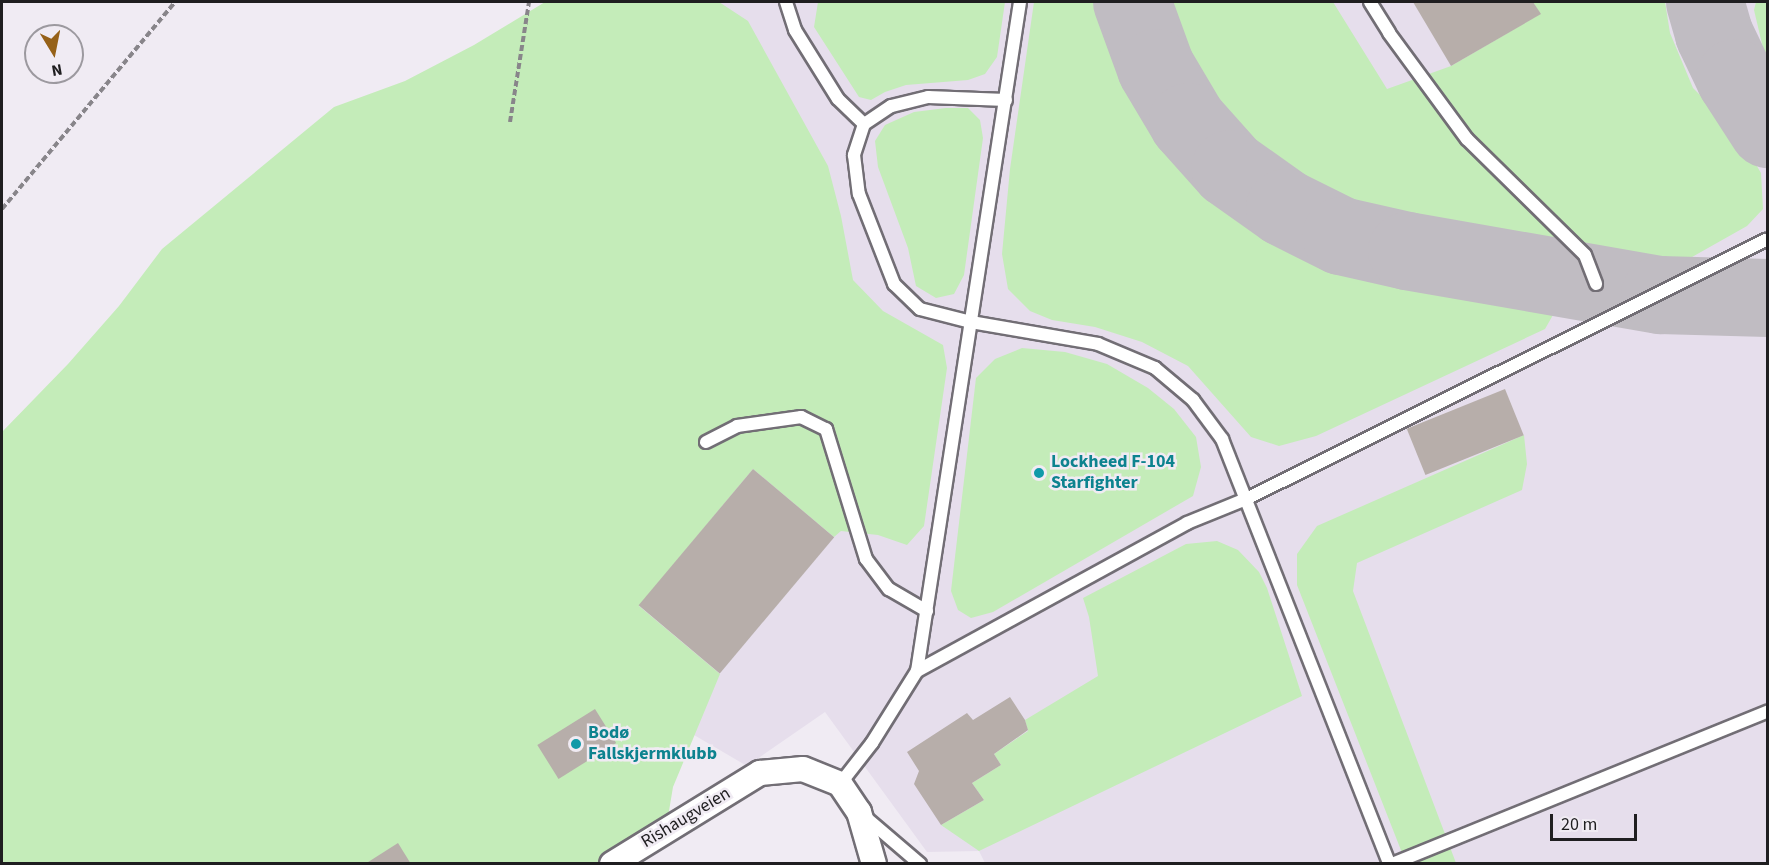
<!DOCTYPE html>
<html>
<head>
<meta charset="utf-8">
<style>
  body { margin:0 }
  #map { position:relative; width:1769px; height:865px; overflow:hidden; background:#f0ebf3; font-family:"Source Sans 3",sans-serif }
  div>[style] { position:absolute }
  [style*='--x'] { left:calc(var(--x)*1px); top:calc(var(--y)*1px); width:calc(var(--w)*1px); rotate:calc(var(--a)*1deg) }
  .built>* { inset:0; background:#e6deec }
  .green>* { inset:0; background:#c4ecb9 }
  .taxiway>* { height:78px; margin:-39px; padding:0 39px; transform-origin:39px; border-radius:39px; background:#c0bcc2 }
  .building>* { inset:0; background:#b7aeaa; transform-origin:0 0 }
  .path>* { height:4px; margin-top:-2px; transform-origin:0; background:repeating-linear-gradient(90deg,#88858a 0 6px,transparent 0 9px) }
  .roads { filter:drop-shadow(2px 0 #726e75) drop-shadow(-2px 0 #726e75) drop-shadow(0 2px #726e75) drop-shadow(0 -2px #726e75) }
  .service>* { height:12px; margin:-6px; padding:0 6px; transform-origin:6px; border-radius:6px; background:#fff }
  .minor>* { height:24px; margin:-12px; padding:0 12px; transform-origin:12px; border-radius:12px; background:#fff }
  .dots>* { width:16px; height:16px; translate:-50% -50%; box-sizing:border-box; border:3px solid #f0ebf3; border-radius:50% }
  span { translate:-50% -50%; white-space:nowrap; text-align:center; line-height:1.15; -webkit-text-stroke:5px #f0ebf3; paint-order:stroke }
  .culture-label { font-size:18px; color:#0d838f; font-weight:700 }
  .left { translate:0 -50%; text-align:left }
  .street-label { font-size:18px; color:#1f1e20 }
  .frame { position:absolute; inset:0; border:3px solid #1f1e20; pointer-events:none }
  .north { position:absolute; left:24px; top:24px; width:60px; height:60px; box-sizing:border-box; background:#f0ebf3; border:2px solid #9c999f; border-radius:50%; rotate:170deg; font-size:16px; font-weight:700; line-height:24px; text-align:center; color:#1f1e20 }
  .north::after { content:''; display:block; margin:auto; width:21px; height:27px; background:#966118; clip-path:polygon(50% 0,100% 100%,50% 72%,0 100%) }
  .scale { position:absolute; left:1550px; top:814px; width:87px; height:27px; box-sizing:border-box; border:3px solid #1f1e20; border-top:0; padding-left:8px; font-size:18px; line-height:21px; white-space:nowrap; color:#1f1e20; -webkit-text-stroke:4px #f0ebf3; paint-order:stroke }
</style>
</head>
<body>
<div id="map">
  <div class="built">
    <div style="clip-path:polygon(651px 2px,1767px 2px,1767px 863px,985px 863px,979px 851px,927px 852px,825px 712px,747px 766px,554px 653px)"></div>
  </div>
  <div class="green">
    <div style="clip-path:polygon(545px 2px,719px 2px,748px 21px,828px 166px,841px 216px,853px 280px,883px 311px,943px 345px,947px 368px,924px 526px,907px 545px,878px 535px,841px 531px,834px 537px,753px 469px,639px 606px,720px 674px,673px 787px,666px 829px,612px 863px,2px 864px,2px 432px,68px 364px,119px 306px,162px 249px,334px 107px,405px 81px,474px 45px)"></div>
    <div style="clip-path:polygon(818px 2px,1005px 2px,997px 57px,985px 74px,968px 80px,906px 85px,885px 92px,871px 100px,859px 97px,814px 27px)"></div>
    <div style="clip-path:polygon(1034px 2px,1099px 2px,1104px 36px,1135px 107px,1185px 172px,1234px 213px,1297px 251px,1357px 275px,1557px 308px,1545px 329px,1316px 436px,1279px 446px,1251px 437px,1188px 366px,1142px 342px,1095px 327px,1052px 320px,1030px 311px,1008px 289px,1002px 254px,1010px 169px)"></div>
    <div style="clip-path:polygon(1165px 2px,1333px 2px,1387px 89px,1451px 66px,1540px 14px,1533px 2px,1665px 2px,1670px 33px,1693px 88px,1736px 131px,1761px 173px,1763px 209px,1747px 226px,1669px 270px,1377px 217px,1312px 193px,1270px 164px,1224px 119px,1196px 76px,1178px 38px)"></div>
    <div style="clip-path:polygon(1756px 2px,1767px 2px,1767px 65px,1754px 10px)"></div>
    <div style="clip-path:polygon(946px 108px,968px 108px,980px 120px,983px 138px,964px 275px,954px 294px,936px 298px,916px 286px,908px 248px,878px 167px,875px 141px,885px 125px,914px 112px)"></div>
    <div style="clip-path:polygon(1022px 348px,1065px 352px,1107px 364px,1148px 388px,1174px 409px,1196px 437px,1201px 467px,1193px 496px,993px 612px,971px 618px,958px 610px,951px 591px,976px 378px,995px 359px)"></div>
    <div style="clip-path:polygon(1524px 435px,1527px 464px,1522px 490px,1357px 563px,1353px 591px,1456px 863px,1406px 863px,1297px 585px,1297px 554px,1317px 526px)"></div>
    <div style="clip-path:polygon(1217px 541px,1238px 550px,1259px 572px,1267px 588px,1302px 696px,979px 851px,941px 825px,984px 800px,972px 783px,1001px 765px,994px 754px,1028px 731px,1025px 720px,1098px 676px,1089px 617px,1083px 598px,1186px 544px)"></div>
  </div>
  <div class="taxiway">
    <div style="--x:1132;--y:2;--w:70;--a:70"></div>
    <div style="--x:1156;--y:68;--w:63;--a:59.3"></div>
    <div style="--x:1188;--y:122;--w:63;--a:48.2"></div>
    <div style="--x:1230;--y:169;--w:67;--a:35.3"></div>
    <div style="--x:1285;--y:208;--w:63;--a:26.6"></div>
    <div style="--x:1341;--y:236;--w:68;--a:12.8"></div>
    <div style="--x:1407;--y:251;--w:257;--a:9.9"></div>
    <div style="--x:1660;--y:295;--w:108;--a:1.6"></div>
    <div style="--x:1705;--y:2;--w:33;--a:74"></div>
    <div style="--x:1714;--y:34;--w:49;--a:64.5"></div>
    <div style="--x:1735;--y:78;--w:61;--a:57.1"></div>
  </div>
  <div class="building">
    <div style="clip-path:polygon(1413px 2px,1533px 2px,1541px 14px,1451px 66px)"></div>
    <div style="left:1505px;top:389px;width:50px;height:106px;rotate:68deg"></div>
    <div style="left:753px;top:469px;width:106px;height:178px;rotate:40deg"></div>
    <div style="clip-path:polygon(1010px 697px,1025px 720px,1028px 730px,994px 754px,1001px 765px,972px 783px,984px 800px,941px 825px,914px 784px,919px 771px,907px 752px,967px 713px,973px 720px)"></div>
    <div style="left:595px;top:709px;width:40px;height:68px;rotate:58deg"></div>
    <div style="clip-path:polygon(398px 843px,411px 864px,365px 864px)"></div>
  </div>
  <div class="path">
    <div style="--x:510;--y:122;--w:121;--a:-81"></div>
    <div style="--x:2;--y:209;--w:270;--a:-50.1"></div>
  </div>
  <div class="roads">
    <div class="service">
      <div style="--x:786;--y:2;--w:29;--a:72"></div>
      <div style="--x:795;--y:30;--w:81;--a:58.1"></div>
      <div style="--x:838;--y:99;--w:36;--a:44"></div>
      <div style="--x:1020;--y:2;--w:677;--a:98.75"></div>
      <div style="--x:917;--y:671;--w:308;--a:-28.7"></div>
      <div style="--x:1187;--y:523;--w:64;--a:-22.1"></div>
      <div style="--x:1246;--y:499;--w:583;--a:-26.48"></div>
      <div style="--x:1370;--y:2;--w:36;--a:58"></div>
      <div style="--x:1389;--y:33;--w:132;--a:53.7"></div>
      <div style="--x:1467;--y:139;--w:165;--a:44.5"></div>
      <div style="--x:1585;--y:255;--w:31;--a:69"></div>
      <div style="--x:1006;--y:100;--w:78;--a:-177.8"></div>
      <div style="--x:928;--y:97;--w:38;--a:166"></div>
      <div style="--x:891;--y:106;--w:32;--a:146"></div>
      <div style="--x:864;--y:124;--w:33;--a:108"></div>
      <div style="--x:854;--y:155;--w:39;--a:83"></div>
      <div style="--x:859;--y:194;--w:97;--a:68.7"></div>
      <div style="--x:894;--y:284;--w:36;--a:44"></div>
      <div style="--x:920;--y:309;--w:53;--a:14.3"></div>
      <div style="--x:971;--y:322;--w:129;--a:9.8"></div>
      <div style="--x:1098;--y:344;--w:62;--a:22.8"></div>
      <div style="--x:1155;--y:368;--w:50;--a:40.1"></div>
      <div style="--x:1193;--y:400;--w:49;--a:53.4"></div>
      <div style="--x:1222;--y:439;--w:457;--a:68.5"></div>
      <div style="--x:706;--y:442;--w:35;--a:-27"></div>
      <div style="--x:737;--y:426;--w:65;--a:-8"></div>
      <div style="--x:801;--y:417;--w:28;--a:26"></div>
      <div style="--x:826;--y:429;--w:136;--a:72.9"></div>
      <div style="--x:866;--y:559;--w:38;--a:53"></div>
      <div style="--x:889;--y:589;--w:44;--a:30.1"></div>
      <div style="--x:840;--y:784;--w:52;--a:-52"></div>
      <div style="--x:872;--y:743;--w:85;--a:-58"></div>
      <div style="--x:864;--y:816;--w:74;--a:40.6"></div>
      <div style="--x:1392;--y:864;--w:406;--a:-22.1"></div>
    </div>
    <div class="minor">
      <div style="--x:612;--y:864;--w:174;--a:-31.6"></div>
      <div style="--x:760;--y:773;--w:43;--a:-5.3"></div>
      <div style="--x:803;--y:769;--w:40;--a:22"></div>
      <div style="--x:840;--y:784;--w:34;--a:56"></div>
      <div style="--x:859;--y:812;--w:54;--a:73.9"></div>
    </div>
  </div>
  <div class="dots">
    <div style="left:1039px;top:473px;background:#0f9aa8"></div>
    <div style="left:576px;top:744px;background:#0f9aa8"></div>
  </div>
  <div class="culture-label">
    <span class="left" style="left:1051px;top:473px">Lockheed F-104<br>Starfighter</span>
    <span class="left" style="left:588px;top:744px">Bodø<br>Fallskjermklubb</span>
  </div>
  <div class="street-label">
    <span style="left:686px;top:818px;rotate:-31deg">Rishaugveien</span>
  </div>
  <div class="frame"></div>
  <div class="north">N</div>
  <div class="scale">20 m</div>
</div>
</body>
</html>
